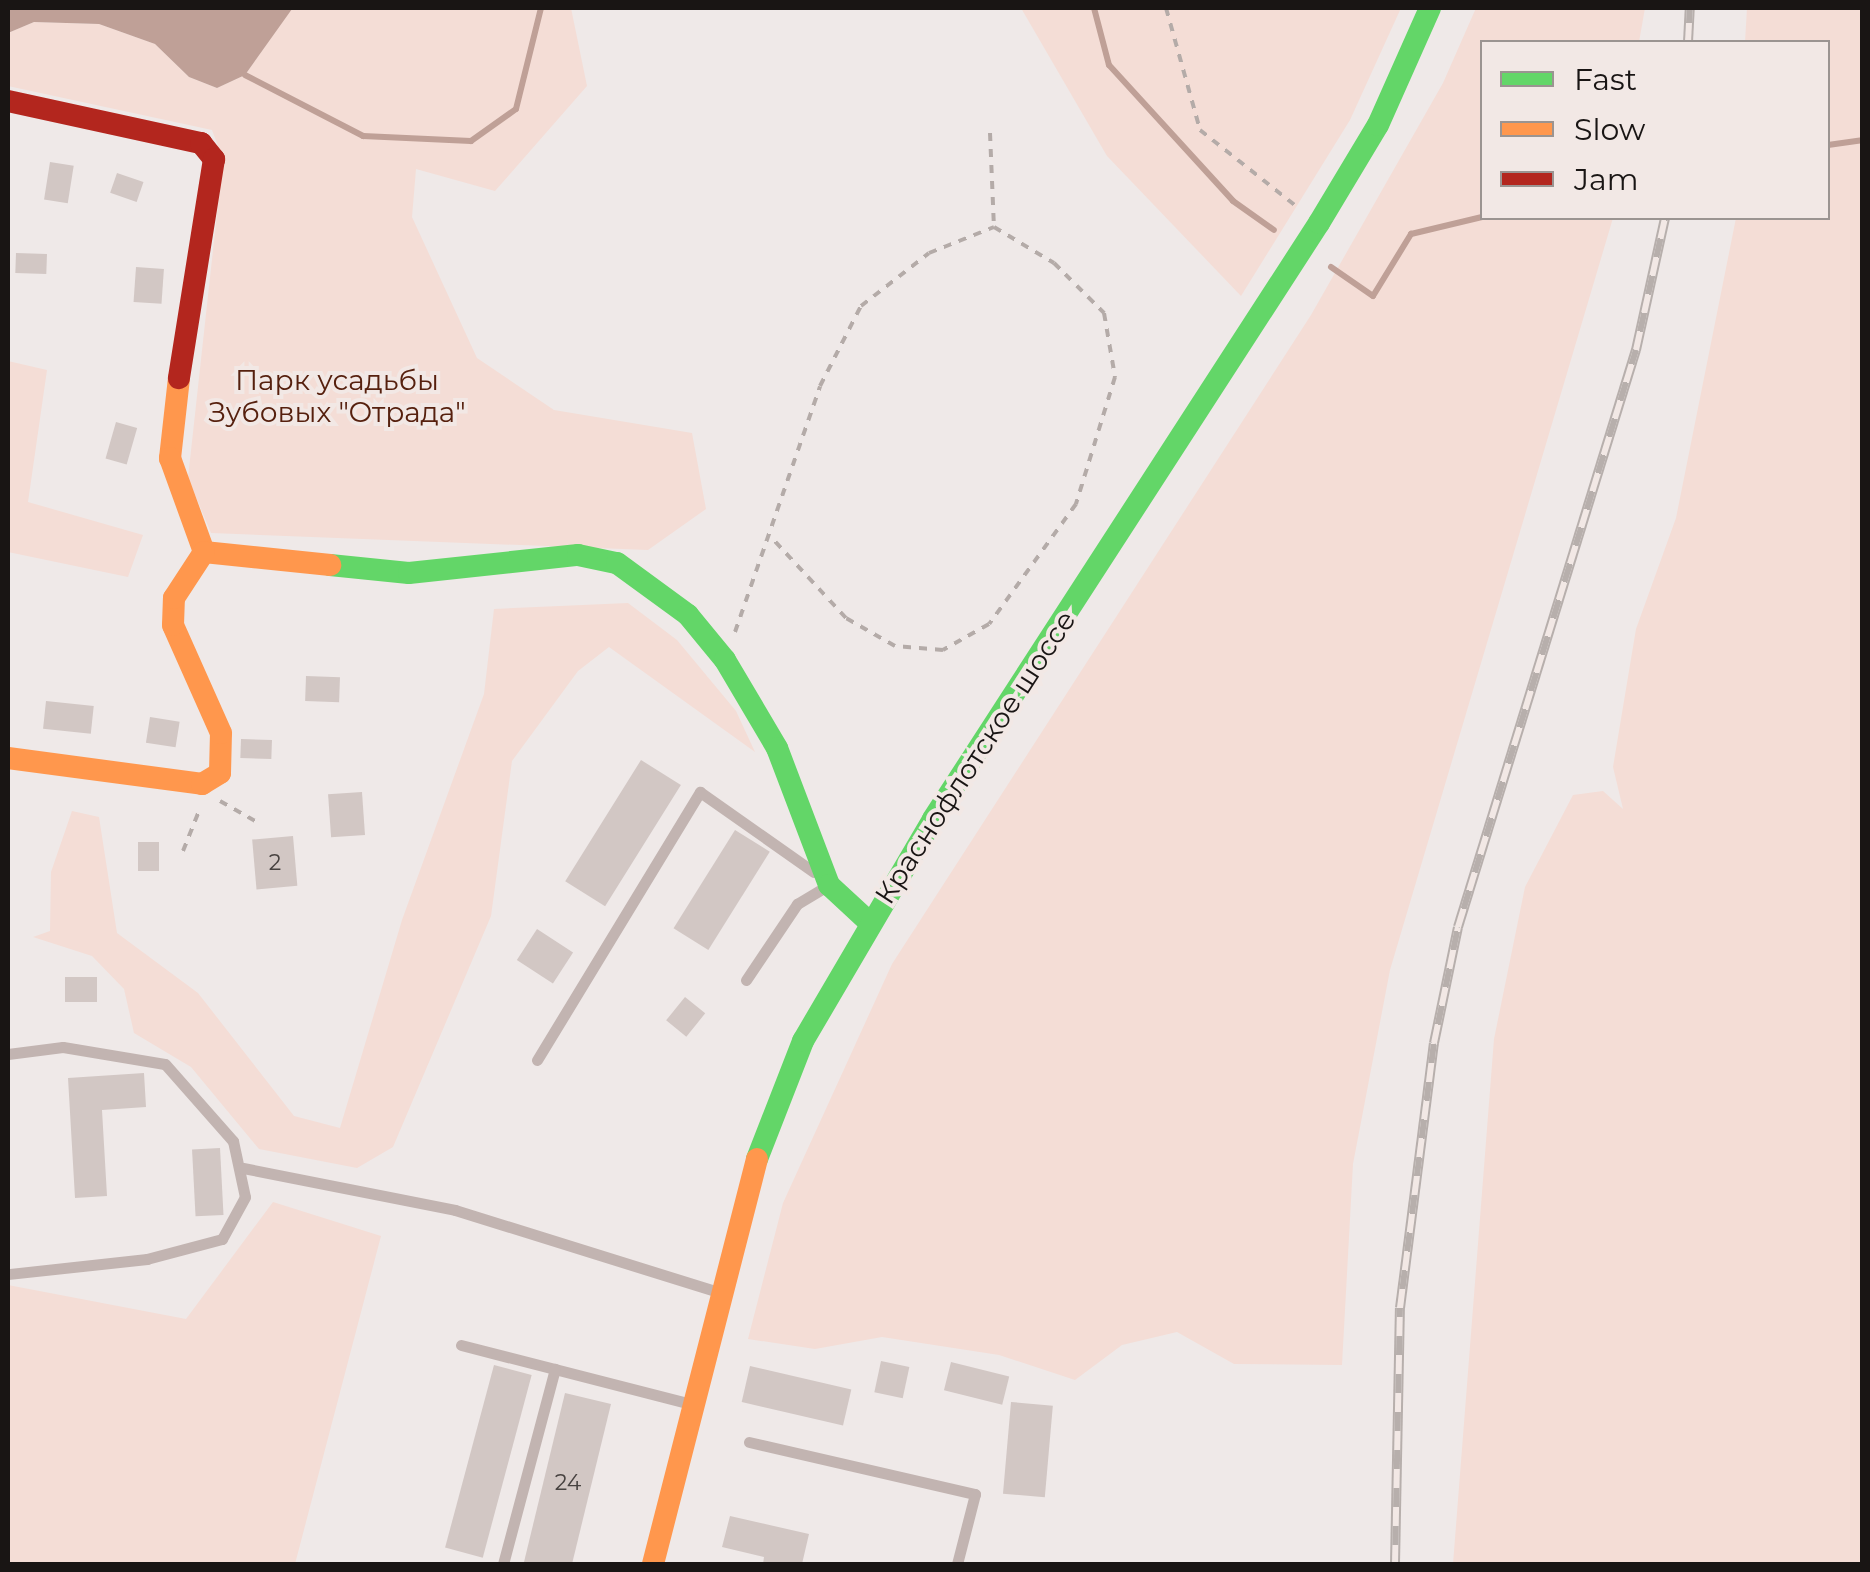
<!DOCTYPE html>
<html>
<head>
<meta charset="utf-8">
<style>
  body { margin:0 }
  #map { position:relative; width:1870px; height:1572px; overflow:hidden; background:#efe9e8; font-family:Montserrat,sans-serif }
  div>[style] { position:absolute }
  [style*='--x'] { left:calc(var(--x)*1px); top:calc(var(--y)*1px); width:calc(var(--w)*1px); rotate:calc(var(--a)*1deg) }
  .green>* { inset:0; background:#f4ddd6 }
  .water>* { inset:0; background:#bfa097 }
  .stream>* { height:6px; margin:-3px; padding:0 3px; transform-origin:3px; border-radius:3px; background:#bfa097 }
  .building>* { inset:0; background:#d2c7c4; transform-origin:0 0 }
  .path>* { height:4px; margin-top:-2px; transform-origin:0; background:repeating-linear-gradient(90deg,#b4aba8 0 8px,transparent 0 16px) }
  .lane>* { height:11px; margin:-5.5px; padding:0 5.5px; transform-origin:5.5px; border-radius:5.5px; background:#c2b4b1 }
  .fast>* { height:22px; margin:-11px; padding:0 11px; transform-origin:11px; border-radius:11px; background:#63d668 }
  .slow>* { height:22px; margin:-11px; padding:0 11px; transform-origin:11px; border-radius:11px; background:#ff974d }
  .jam>* { height:22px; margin:-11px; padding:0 11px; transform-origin:11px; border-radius:11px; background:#b3261e }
  .rail>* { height:10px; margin-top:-5px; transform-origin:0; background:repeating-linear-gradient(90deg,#f2e8e5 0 19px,#b7afac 0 38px); box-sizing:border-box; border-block:2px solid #b7afac }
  span { translate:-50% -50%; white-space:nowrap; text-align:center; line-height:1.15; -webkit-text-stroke:8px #f2e8e5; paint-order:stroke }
  .number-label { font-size:22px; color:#474240 }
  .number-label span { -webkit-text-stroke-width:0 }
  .park-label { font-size:28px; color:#56200e }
  .street-label { font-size:28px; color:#191514 }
  .frame { position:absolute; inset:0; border:10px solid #191514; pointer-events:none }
  .legend { position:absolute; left:1480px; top:40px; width:350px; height:180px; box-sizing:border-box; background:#f2e8e5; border:2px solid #9b9491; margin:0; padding:12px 18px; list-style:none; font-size:30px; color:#191514 }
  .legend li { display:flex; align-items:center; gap:20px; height:50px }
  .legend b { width:50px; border:2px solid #9b9491 }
</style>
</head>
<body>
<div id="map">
  <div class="green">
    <div style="clip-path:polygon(292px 8px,571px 8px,587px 86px,495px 191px,416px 169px,412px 217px,477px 358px,554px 410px,692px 433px,706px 509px,648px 550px,211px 533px,188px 478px,223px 159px,212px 130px,8px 86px,8px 33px,34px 22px,99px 24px,155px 44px,189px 77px,217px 88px,245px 75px)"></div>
    <div style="clip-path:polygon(1021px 8px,1401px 8px,1350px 120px,1241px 296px,1107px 156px)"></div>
    <div style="clip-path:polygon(1476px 8px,1645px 8px,1639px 42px,1482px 42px,1482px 218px,1613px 218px,1390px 970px,1353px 1164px,1342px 1365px,1234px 1364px,1177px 1332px,1122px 1345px,1075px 1380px,999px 1355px,882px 1337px,815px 1349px,748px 1339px,783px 1203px,892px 964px,1311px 315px,1443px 83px)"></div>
    <div style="clip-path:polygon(1747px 8px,1862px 8px,1862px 1564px,1453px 1564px,1494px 1039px,1525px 887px,1573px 795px,1603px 791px,1623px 809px,1613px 767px,1636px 629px,1676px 518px,1736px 218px,1828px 218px,1828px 42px,1745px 42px)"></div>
    <div style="clip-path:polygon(8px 361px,47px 370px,28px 502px,143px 535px,128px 577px,8px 552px)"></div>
    <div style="clip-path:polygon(628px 603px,677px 640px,736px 711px,755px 752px,609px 647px,578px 671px,512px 761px,491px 916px,393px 1147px,357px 1168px,259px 1149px,191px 1067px,134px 1033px,124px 989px,92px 956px,33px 937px,50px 931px,51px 872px,72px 811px,99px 817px,117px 933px,198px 993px,294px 1116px,340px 1128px,402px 920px,484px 694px,494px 609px)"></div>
    <div style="clip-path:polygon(273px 1202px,381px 1236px,295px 1564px,8px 1564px,8px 1285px,186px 1319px)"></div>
  </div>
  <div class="water">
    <div style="clip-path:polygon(8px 8px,292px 8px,292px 9px,245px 75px,217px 88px,189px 77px,155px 44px,99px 24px,34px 22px,8px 33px)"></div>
  </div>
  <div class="stream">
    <div style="--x:1094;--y:8;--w:59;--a:75.3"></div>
    <div style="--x:1109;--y:65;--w:184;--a:47.6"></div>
    <div style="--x:1233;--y:201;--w:50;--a:35.3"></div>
    <div style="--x:245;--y:75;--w:133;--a:27.3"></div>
    <div style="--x:363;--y:136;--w:108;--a:2.7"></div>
    <div style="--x:471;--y:141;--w:55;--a:-35.4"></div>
    <div style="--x:516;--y:109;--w:104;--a:-76.1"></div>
    <div style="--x:1828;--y:145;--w:34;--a:-8"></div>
    <div style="--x:1331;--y:267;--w:51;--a:34.6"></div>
    <div style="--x:1373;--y:296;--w:73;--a:-58.5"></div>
    <div style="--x:1411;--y:234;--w:73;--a:-13.5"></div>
  </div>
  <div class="building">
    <div style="left:50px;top:162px;width:24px;height:38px;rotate:9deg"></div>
    <div style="left:117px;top:173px;width:28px;height:21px;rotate:19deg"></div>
    <div style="left:16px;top:253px;width:31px;height:20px;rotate:2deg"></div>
    <div style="left:136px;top:267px;width:28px;height:35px;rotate:4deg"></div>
    <div style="left:116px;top:422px;width:22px;height:38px;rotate:16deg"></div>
    <div style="left:306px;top:676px;width:34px;height:25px;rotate:2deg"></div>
    <div style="left:46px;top:701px;width:48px;height:28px;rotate:6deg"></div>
    <div style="left:150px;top:717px;width:30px;height:26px;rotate:9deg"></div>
    <div style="left:241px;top:739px;width:31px;height:19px;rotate:2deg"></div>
    <div style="left:641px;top:760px;width:47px;height:143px;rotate:32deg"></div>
    <div style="left:362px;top:792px;width:43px;height:34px;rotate:86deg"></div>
    <div style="left:735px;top:830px;width:41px;height:116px;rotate:32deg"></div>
    <div style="left:293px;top:836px;width:50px;height:41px;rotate:85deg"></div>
    <div style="left:138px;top:842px;width:21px;height:29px"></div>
    <div style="left:537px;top:929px;width:43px;height:37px;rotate:33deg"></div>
    <div style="left:65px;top:977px;width:32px;height:25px"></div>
    <div style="left:685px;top:997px;width:26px;height:30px;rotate:39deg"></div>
    <div style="clip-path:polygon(144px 1073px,146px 1107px,102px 1110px,107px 1196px,75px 1198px,68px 1078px)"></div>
    <div style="left:220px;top:1148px;width:67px;height:28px;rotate:87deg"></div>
    <div style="left:881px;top:1361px;width:29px;height:32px;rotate:12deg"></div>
    <div style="left:951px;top:1362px;width:60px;height:29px;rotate:14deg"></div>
    <div style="left:494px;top:1365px;width:39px;height:189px;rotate:15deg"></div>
    <div style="left:750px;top:1366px;width:104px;height:37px;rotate:13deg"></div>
    <div style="clip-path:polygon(565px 1393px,611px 1404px,572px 1564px,534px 1564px,524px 1562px)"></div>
    <div style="left:1011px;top:1402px;width:42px;height:92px;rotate:5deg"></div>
    <div style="clip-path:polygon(730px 1516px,809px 1534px,802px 1564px,763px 1564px,764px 1557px,722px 1547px)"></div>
  </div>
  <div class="path">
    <div style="--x:1166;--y:8;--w:127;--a:74.4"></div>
    <div style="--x:1200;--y:130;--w:122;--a:38.4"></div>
    <div style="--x:990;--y:133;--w:94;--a:87.6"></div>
    <div style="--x:735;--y:632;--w:260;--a:-70.9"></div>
    <div style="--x:820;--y:386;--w:90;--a:-62.9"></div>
    <div style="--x:861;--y:306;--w:86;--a:-37.9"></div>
    <div style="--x:929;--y:253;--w:70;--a:-21.8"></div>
    <div style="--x:994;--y:227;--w:70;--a:31"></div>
    <div style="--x:1054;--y:263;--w:71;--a:45"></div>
    <div style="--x:1104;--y:313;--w:65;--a:80.2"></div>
    <div style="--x:1115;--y:377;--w:133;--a:107.1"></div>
    <div style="--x:1076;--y:504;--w:148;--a:125.9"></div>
    <div style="--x:989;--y:624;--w:53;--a:150.5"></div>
    <div style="--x:943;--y:650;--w:48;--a:-175.2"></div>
    <div style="--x:895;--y:646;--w:56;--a:-150.3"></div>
    <div style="--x:846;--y:618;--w:112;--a:-132.8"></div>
    <div style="--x:220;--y:801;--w:43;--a:29.6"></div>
    <div style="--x:183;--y:851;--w:43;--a:-68.2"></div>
  </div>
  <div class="lane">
    <div style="--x:746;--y:980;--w:92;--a:-56.1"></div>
    <div style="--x:797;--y:904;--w:35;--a:-31"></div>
    <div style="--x:8;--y:1054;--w:55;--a:-7.3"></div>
    <div style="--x:63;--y:1047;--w:103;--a:9.5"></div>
    <div style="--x:165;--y:1064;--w:103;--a:48.6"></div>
    <div style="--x:233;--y:1141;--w:57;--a:77.9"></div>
    <div style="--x:245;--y:1197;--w:48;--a:118.7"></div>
    <div style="--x:222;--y:1239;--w:78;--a:165.1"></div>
    <div style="--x:147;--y:1259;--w:140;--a:173.8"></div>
    <div style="--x:537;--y:1060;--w:314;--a:-58.7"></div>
    <div style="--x:700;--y:792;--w:139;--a:35.1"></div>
    <div style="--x:243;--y:1168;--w:216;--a:11.2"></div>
    <div style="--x:455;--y:1210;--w:275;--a:17.3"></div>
    <div style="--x:461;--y:1345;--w:236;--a:14.4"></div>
    <div style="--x:749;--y:1442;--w:232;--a:13"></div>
    <div style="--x:975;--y:1494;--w:72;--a:104.4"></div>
    <div style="--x:503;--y:1564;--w:202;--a:-75.1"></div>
  </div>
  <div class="fast">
    <div style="--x:330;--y:565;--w:79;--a:5.8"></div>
    <div style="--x:409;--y:573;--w:170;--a:-6.1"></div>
    <div style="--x:578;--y:555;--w:40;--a:12"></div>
    <div style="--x:617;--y:563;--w:88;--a:36.2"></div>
    <div style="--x:688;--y:615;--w:58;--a:50.6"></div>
    <div style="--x:725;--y:660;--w:102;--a:59.4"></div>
    <div style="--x:777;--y:748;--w:147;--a:69.2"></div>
    <div style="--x:829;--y:885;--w:54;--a:42.8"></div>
    <div style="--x:757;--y:1159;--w:127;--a:-68.7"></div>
    <div style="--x:803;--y:1041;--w:257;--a:-59.6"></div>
    <div style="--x:933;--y:819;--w:710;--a:-57.07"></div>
    <div style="--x:1319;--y:223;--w:114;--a:-59"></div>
    <div style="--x:1378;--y:125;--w:128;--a:-66"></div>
  </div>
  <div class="slow">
    <div style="--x:179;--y:378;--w:81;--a:96.4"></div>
    <div style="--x:170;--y:458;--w:100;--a:70.1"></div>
    <div style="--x:204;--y:552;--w:127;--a:5.9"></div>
    <div style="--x:8;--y:758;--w:196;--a:7.6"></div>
    <div style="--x:202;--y:784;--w:21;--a:-31"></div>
    <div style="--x:220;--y:773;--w:40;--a:-88.6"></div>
    <div style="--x:221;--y:733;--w:118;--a:-114"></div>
    <div style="--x:173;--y:625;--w:27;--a:-88"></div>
    <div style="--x:174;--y:598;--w:55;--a:-56.9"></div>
    <div style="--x:653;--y:1564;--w:418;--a:-75.6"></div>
  </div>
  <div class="jam">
    <div style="--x:8;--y:101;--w:198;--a:12.3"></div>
    <div style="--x:201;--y:143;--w:21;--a:51"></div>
    <div style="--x:214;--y:159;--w:222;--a:99.1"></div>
  </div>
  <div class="rail">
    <div style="--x:1688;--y:42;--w:34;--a:-87"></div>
    <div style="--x:1395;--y:1564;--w:256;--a:-88.9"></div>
    <div style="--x:1400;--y:1308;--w:267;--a:-82.7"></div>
    <div style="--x:1434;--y:1043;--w:118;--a:-78.3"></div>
    <div style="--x:1458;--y:927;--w:604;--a:-72.86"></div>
    <div style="--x:1636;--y:350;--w:135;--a:-77.6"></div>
  </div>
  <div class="number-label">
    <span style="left:275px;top:863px">2</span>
    <span style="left:568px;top:1483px">24</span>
  </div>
  <div class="park-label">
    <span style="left:337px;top:396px">Парк усадьбы<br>Зубовых "Отрада"</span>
  </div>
  <div class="street-label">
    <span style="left:975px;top:757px;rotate:-57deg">Краснофлотское шоссе</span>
  </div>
  <div class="frame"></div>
  <ul class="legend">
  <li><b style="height:12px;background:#63d668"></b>Fast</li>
  <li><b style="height:12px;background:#ff974d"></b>Slow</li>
  <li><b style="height:12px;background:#b3261e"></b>Jam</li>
  </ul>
</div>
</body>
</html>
